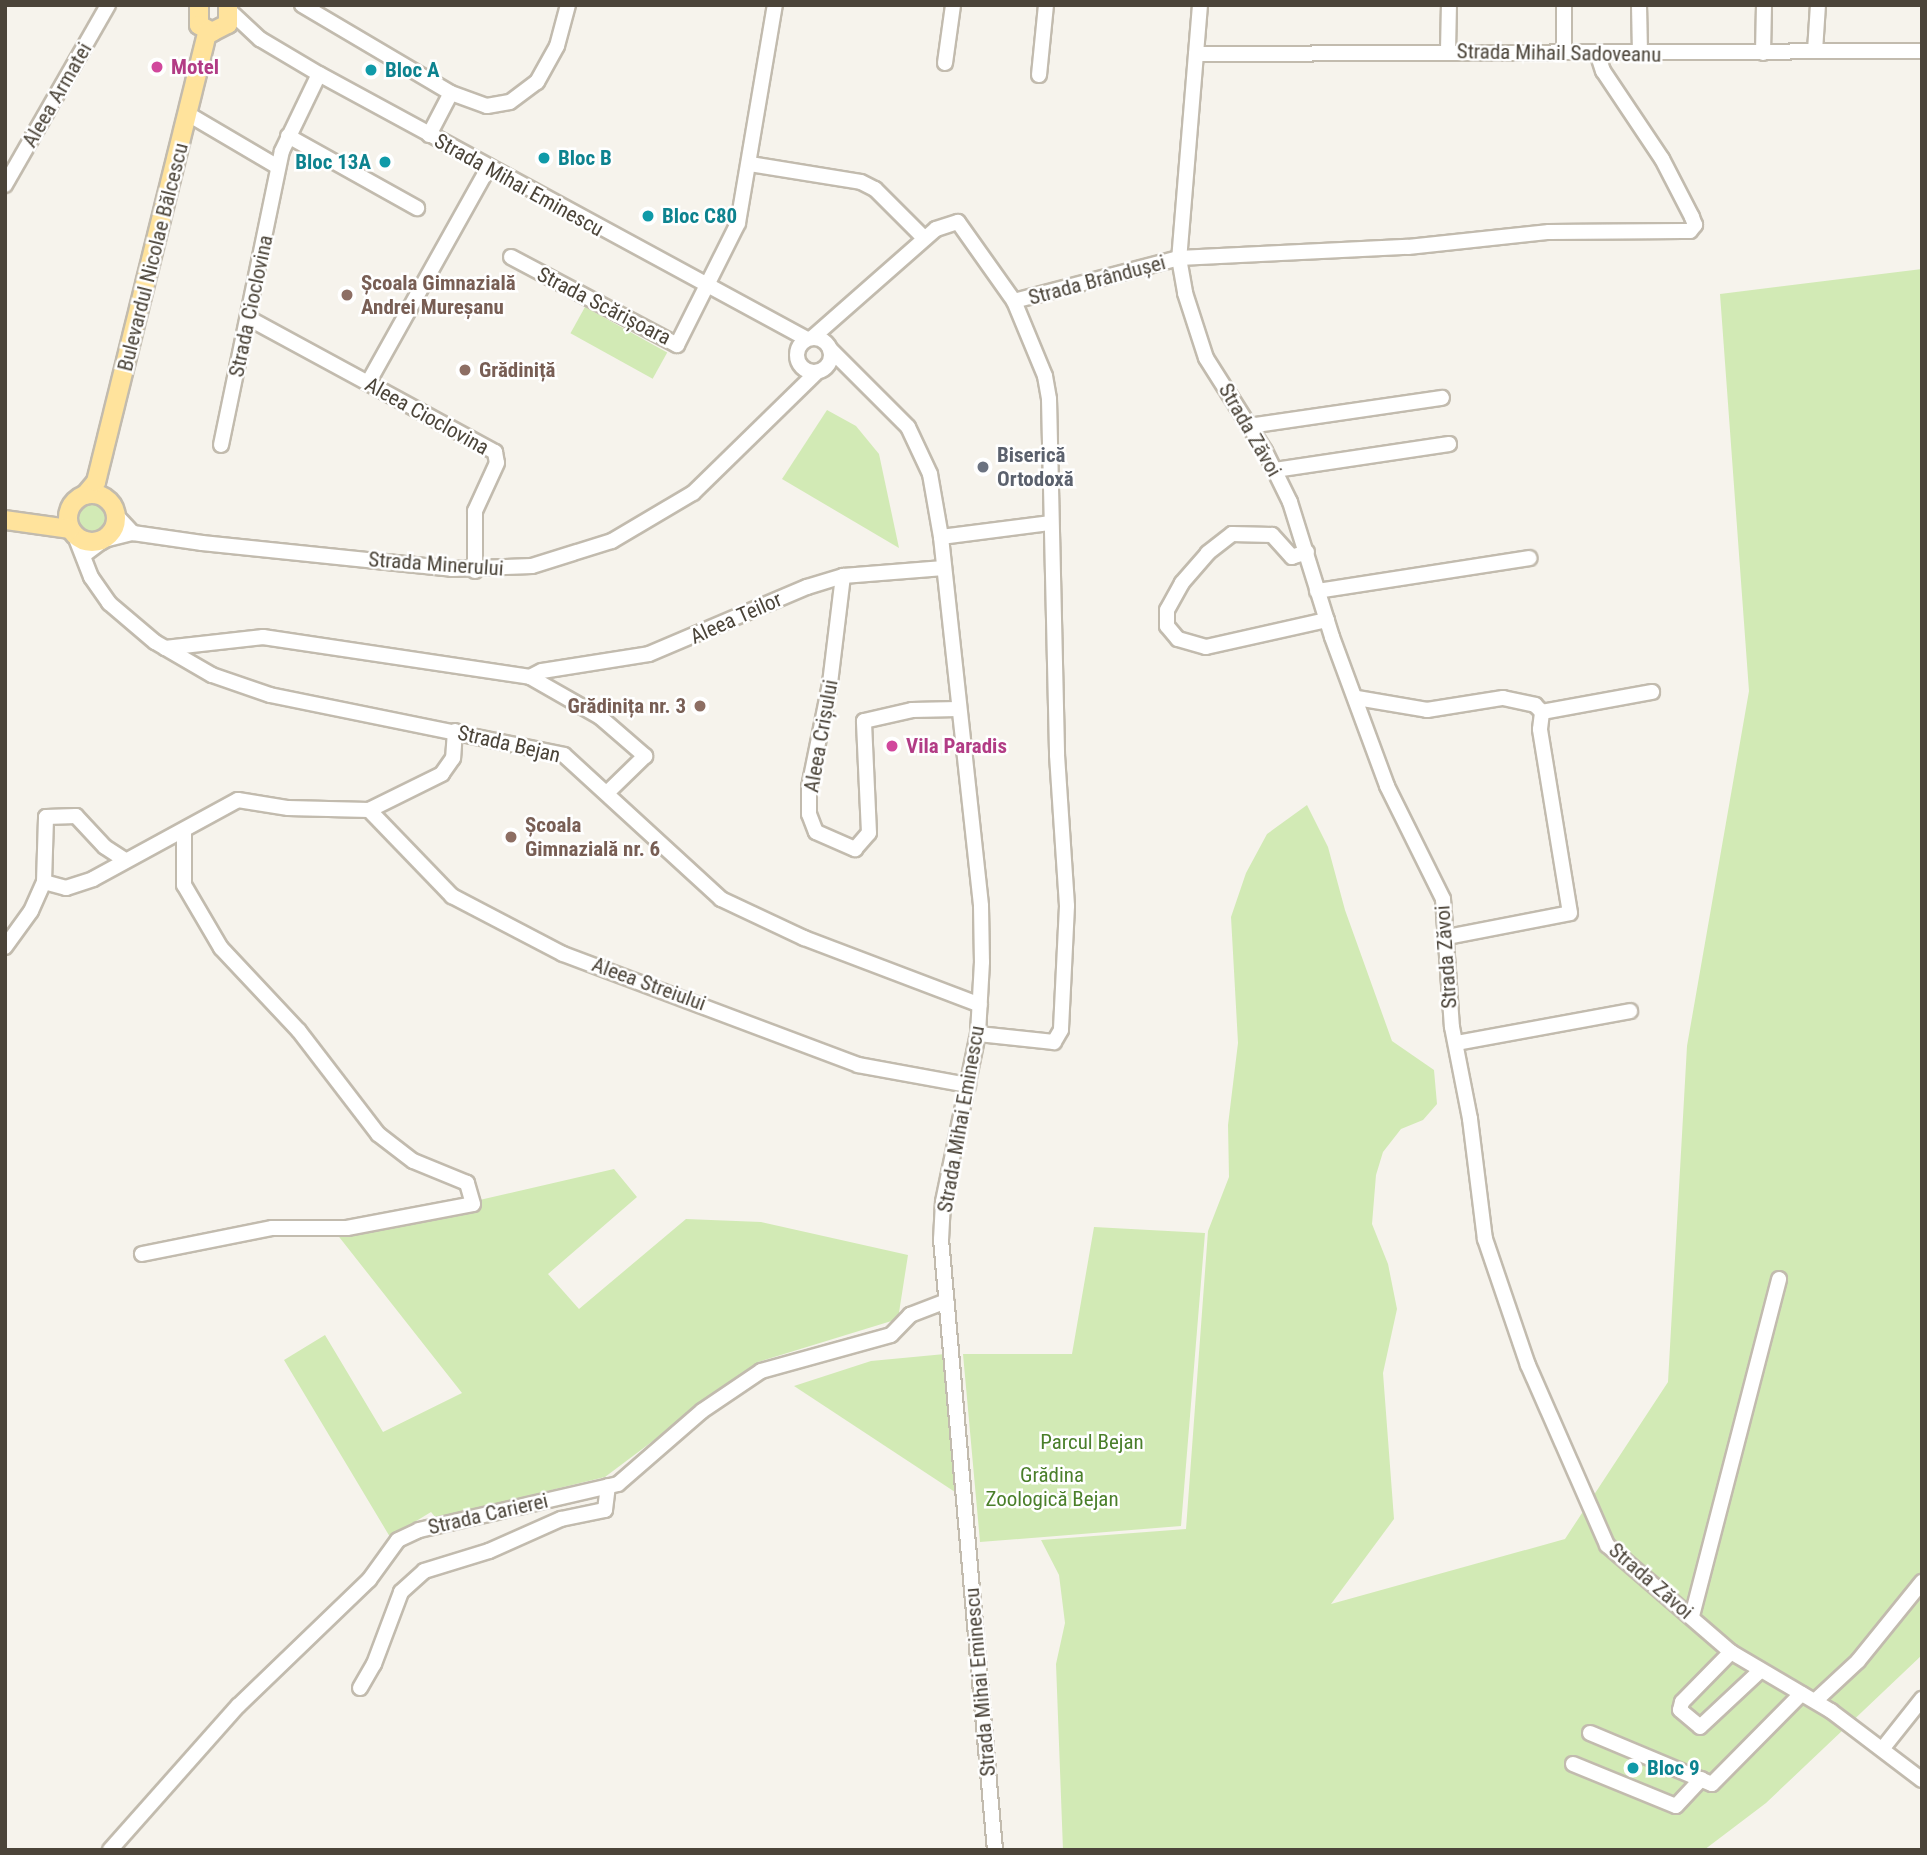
<!DOCTYPE html>
<html>
<head>
<meta charset="utf-8">
<style>
  body { margin:0 }
  #map { position:relative; width:1927px; height:1855px; overflow:hidden; background:#f6f3ec; font-family:"Roboto Condensed",sans-serif }
  div>[style] { position:absolute }
  [style*='--x'] { left:calc(var(--x)*1px); top:calc(var(--y)*1px); width:calc(var(--w)*1px); rotate:calc(var(--a)*1deg) }
  .green>* { inset:0; background:#d2eab5; transform-origin:0 0 }
  .round { border-radius:50% }
  .roads { filter:drop-shadow(2px 0 #c2bbae) drop-shadow(-2px 0 #c2bbae) drop-shadow(0 2px #c2bbae) drop-shadow(0 -2px #c2bbae) }
  .minor>* { height:14px; margin:-7px; padding:0 7px; transform-origin:7px; border-radius:7px; background:#fff }
  .minor>.ring { margin:-7px; padding:0; box-sizing:content-box; background:none; border:14px solid #fff; border-radius:50% }
  .major>* { height:18px; margin:-9px; padding:0 9px; transform-origin:9px; border-radius:9px; background:#ffe39c }
  .major>.ring { margin:-9px; padding:0; box-sizing:content-box; background:none; border:18px solid #ffe39c; border-radius:50% }
  .dots>* { width:19px; height:19px; translate:-50% -50%; box-sizing:border-box; border:4px solid #fff; border-radius:50% }
  span { translate:-50% -50%; white-space:nowrap; text-align:center; line-height:1.15; -webkit-text-stroke:5px #fff; paint-order:stroke }
  .street-label { font-size:21px; color:#4b4439 }
  .hotel-label { font-size:21px; color:#b23c85; font-weight:700 }
  .left { translate:0 -50%; text-align:left }
  .culture-label { font-size:21px; color:#0d838f; font-weight:700 }
  .right { translate:-100% -50%; text-align:right }
  .education-label { font-size:21px; color:#785e54; font-weight:700 }
  .worship-label { font-size:21px; color:#5b616d; font-weight:700 }
  .park-label { font-size:21px; color:#4a7f2a }
  .frame { position:absolute; inset:0; border:7px solid #4b4439; pointer-events:none }
</style>
</head>
<body>
<div id="map">
  <div class="green">
    <div style="clip-path:polygon(1922px 269px,1922px 1655px,1766px 1803px,1704px 1850px,1063px 1850px,1056px 1664px,1065px 1623px,1059px 1575px,1041px 1540px,1186px 1529px,1208px 1231px,1229px 1177px,1228px 1125px,1238px 1043px,1231px 917px,1246px 873px,1267px 834px,1307px 805px,1328px 847px,1345px 910px,1392px 1041px,1434px 1070px,1437px 1104px,1423px 1120px,1401px 1129px,1383px 1152px,1376px 1175px,1372px 1224px,1388px 1264px,1397px 1309px,1383px 1373px,1394px 1519px,1331px 1604px,1565px 1539px,1668px 1382px,1687px 1046px,1749px 691px,1720px 294px)"></div>
    <div style="left:585px;top:307px;width:94px;height:30px;rotate:29deg"></div>
    <div style="clip-path:polygon(827px 410px,856px 426px,879px 454px,899px 548px,782px 479px)"></div>
    <div class="round" style="left:75px;top:500px;width:34px;height:34px"></div>
    <div style="clip-path:polygon(614px 1169px,637px 1197px,548px 1274px,579px 1309px,686px 1219px,761px 1222px,908px 1255px,898px 1319px,758px 1362px,605px 1477px,436px 1518px,431px 1512px,390px 1537px,284px 1360px,325px 1335px,383px 1432px,462px 1393px,336px 1233px)"></div>
    <div style="clip-path:polygon(1094px 1227px,1205px 1233px,1181px 1526px,980px 1542px,963px 1354px,1072px 1354px)"></div>
    <div style="clip-path:polygon(945px 1354px,958px 1494px,794px 1386px,871px 1361px)"></div>
  </div>
  <div class="roads">
    <div class="minor">
      <div style="--x:302;--y:5;--w:173;--a:30.6"></div>
      <div style="--x:451;--y:93;--w:38;--a:20"></div>
      <div style="--x:487;--y:106;--w:23;--a:-10"></div>
      <div style="--x:510;--y:102;--w:34;--a:-37"></div>
      <div style="--x:537;--y:82;--w:41;--a:-60.9"></div>
      <div style="--x:557;--y:46;--w:42;--a:-75"></div>
      <div style="--x:1200;--y:5;--w:254;--a:94.7"></div>
      <div style="--x:1179;--y:258;--w:36;--a:80"></div>
      <div style="--x:1185;--y:293;--w:68;--a:72.1"></div>
      <div style="--x:1206;--y:358;--w:110;--a:57.6"></div>
      <div style="--x:1265;--y:451;--w:57;--a:63.9"></div>
      <div style="--x:1290;--y:502;--w:141;--a:72.7"></div>
      <div style="--x:1332;--y:637;--w:159;--a:69.7"></div>
      <div style="--x:1387;--y:786;--w:126;--a:63.6"></div>
      <div style="--x:1443;--y:899;--w:128;--a:86"></div>
      <div style="--x:1452;--y:1027;--w:94;--a:78.9"></div>
      <div style="--x:1470;--y:1119;--w:121;--a:82.9"></div>
      <div style="--x:1485;--y:1239;--w:133;--a:71.2"></div>
      <div style="--x:1528;--y:1365;--w:197;--a:66.3"></div>
      <div style="--x:1607;--y:1545;--w:164;--a:40.8"></div>
      <div style="--x:1731;--y:1652;--w:116;--a:30.5"></div>
      <div style="--x:1831;--y:1711;--w:114;--a:37.2"></div>
      <div style="--x:1639;--y:5;--w:48;--a:88.8"></div>
      <div style="--x:231;--y:12;--w:40;--a:43"></div>
      <div style="--x:260;--y:39;--w:69;--a:30.7"></div>
      <div style="--x:319;--y:74;--w:555;--a:28.5"></div>
      <div style="--x:1448;--y:51;--w:46;--a:-88.8"></div>
      <div style="--x:1564;--y:51;--w:46;--a:-90"></div>
      <div style="--x:1815;--y:51;--w:46;--a:-86.3"></div>
      <div style="--x:1763;--y:53;--w:48;--a:-88.8"></div>
      <div style="--x:1196;--y:54;--w:726;--a:-0.24"></div>
      <div style="--x:945;--y:63;--w:59;--a:-82.1"></div>
      <div style="--x:1039;--y:75;--w:70;--a:-84.3"></div>
      <div style="--x:188;--y:114;--w:104;--a:30.5"></div>
      <div style="--x:429;--y:135;--w:47;--a:-62.4"></div>
      <div style="--x:288;--y:136;--w:148;--a:29.2"></div>
      <div style="--x:750;--y:164;--w:112;--a:9.2"></div>
      <div style="--x:861;--y:182;--w:16;--a:27"></div>
      <div style="--x:875;--y:189;--w:69;--a:45"></div>
      <div style="--x:5;--y:185;--w:207;--a:-60.2"></div>
      <div style="--x:511;--y:257;--w:188;--a:27.9"></div>
      <div style="--x:677;--y:345;--w:136;--a:-63.4"></div>
      <div style="--x:738;--y:223;--w:221;--a:-80.4"></div>
      <div style="--x:1014;--y:301;--w:171;--a:-14.6"></div>
      <div style="--x:1179;--y:258;--w:229;--a:-2.8"></div>
      <div style="--x:1408;--y:247;--w:142;--a:-6.1"></div>
      <div style="--x:1549;--y:232;--w:141;--a:-0.4"></div>
      <div style="--x:1690;--y:231;--w:8;--a:-50"></div>
      <div style="--x:1695;--y:225;--w:9;--a:-111"></div>
      <div style="--x:1692;--y:217;--w:65;--a:-117.3"></div>
      <div style="--x:1662;--y:159;--w:106;--a:-123.8"></div>
      <div style="--x:1603;--y:71;--w:20;--a:-108"></div>
      <div style="--x:250;--y:319;--w:279;--a:28.5"></div>
      <div style="--x:495;--y:452;--w:11;--a:80"></div>
      <div style="--x:497;--y:463;--w:53;--a:114.6"></div>
      <div style="--x:475;--y:511;--w:60;--a:90"></div>
      <div class="ring" style="left:797px;top:338px;width:20px;height:20px"></div>
      <div style="--x:812;--y:338;--w:165;--a:-41.3"></div>
      <div style="--x:936;--y:229;--w:23;--a:-18"></div>
      <div style="--x:958;--y:222;--w:97;--a:54.7"></div>
      <div style="--x:1014;--y:301;--w:81;--a:67.5"></div>
      <div style="--x:1045;--y:376;--w:23;--a:80"></div>
      <div style="--x:1049;--y:399;--w:356;--a:88.7"></div>
      <div style="--x:1057;--y:755;--w:151;--a:86.2"></div>
      <div style="--x:1067;--y:906;--w:124;--a:92.8"></div>
      <div style="--x:1061;--y:1030;--w:14;--a:120"></div>
      <div style="--x:1054;--y:1042;--w:76;--a:-174"></div>
      <div style="--x:830;--y:349;--w:110;--a:45"></div>
      <div style="--x:908;--y:427;--w:52;--a:64.9"></div>
      <div style="--x:930;--y:474;--w:64;--a:80.1"></div>
      <div style="--x:941;--y:537;--w:371;--a:83.8"></div>
      <div style="--x:981;--y:906;--w:56;--a:89"></div>
      <div style="--x:982;--y:962;--w:72;--a:93.2"></div>
      <div style="--x:978;--y:1034;--w:172;--a:101.8"></div>
      <div style="--x:943;--y:1202;--w:37;--a:93"></div>
      <div style="--x:941;--y:1239;--w:613;--a:84.95"></div>
      <div style="--x:368;--y:383;--w:246;--a:-60.8"></div>
      <div style="--x:1249;--y:426;--w:195;--a:-8.3"></div>
      <div style="--x:221;--y:445;--w:300;--a:-78.3"></div>
      <div style="--x:282;--y:151;--w:85;--a:-64.3"></div>
      <div style="--x:1275;--y:470;--w:176;--a:-8.5"></div>
      <div style="--x:116;--y:515;--w:25;--a:47"></div>
      <div style="--x:133;--y:533;--w:70;--a:8.2"></div>
      <div style="--x:202;--y:543;--w:251;--a:5.9"></div>
      <div style="--x:452;--y:569;--w:80;--a:-2.1"></div>
      <div style="--x:532;--y:566;--w:84;--a:-17.4"></div>
      <div style="--x:612;--y:541;--w:94;--a:-30.7"></div>
      <div style="--x:693;--y:493;--w:173;--a:-44.3"></div>
      <div style="--x:75;--y:536;--w:44;--a:68.7"></div>
      <div style="--x:91;--y:577;--w:32;--a:55"></div>
      <div style="--x:109;--y:603;--w:60;--a:40.3"></div>
      <div style="--x:155;--y:642;--w:66;--a:30.1"></div>
      <div style="--x:212;--y:675;--w:61;--a:19"></div>
      <div style="--x:270;--y:695;--w:300;--a:11.5"></div>
      <div style="--x:564;--y:755;--w:213;--a:42.5"></div>
      <div style="--x:721;--y:899;--w:92;--a:25.2"></div>
      <div style="--x:804;--y:938;--w:188;--a:20.8"></div>
      <div style="--x:941;--y:537;--w:111;--a:-7.3"></div>
      <div style="--x:1307;--y:552;--w:16;--a:162"></div>
      <div style="--x:1292;--y:557;--w:30;--a:-132"></div>
      <div style="--x:1272;--y:535;--w:40;--a:-178.6"></div>
      <div style="--x:1232;--y:534;--w:31;--a:142"></div>
      <div style="--x:1208;--y:553;--w:40;--a:131"></div>
      <div style="--x:1182;--y:583;--w:31;--a:119"></div>
      <div style="--x:1167;--y:610;--w:16;--a:90"></div>
      <div style="--x:1167;--y:626;--w:17;--a:50"></div>
      <div style="--x:1178;--y:639;--w:29;--a:16"></div>
      <div style="--x:1206;--y:647;--w:124;--a:-12.6"></div>
      <div style="--x:84;--y:555;--w:25;--a:-37"></div>
      <div style="--x:104;--y:540;--w:30;--a:-14"></div>
      <div style="--x:843;--y:576;--w:109;--a:96.9"></div>
      <div style="--x:830;--y:684;--w:105;--a:101.5"></div>
      <div style="--x:809;--y:787;--w:27;--a:90"></div>
      <div style="--x:809;--y:814;--w:19;--a:69"></div>
      <div style="--x:816;--y:832;--w:43;--a:23.6"></div>
      <div style="--x:855;--y:849;--w:21;--a:-49"></div>
      <div style="--x:869;--y:833;--w:112;--a:-92.6"></div>
      <div style="--x:864;--y:721;--w:49;--a:-12.9"></div>
      <div style="--x:912;--y:710;--w:46;--a:-1.2"></div>
      <div style="--x:1317;--y:591;--w:215;--a:-8.8"></div>
      <div style="--x:165;--y:648;--w:99;--a:-6.4"></div>
      <div style="--x:263;--y:637;--w:270;--a:8.5"></div>
      <div style="--x:530;--y:677;--w:81;--a:29.7"></div>
      <div style="--x:600;--y:717;--w:60;--a:40.9"></div>
      <div style="--x:645;--y:756;--w:52;--a:135.8"></div>
      <div style="--x:530;--y:677;--w:13;--a:-27"></div>
      <div style="--x:542;--y:671;--w:108;--a:-9"></div>
      <div style="--x:649;--y:654;--w:172;--a:-23"></div>
      <div style="--x:807;--y:587;--w:38;--a:-17"></div>
      <div style="--x:843;--y:576;--w:101;--a:-4.5"></div>
      <div style="--x:1357;--y:698;--w:71;--a:9.7"></div>
      <div style="--x:1427;--y:710;--w:77;--a:-9"></div>
      <div style="--x:1503;--y:698;--w:33;--a:12"></div>
      <div style="--x:1535;--y:705;--w:10;--a:45"></div>
      <div style="--x:1542;--y:712;--w:112;--a:-10.3"></div>
      <div style="--x:455;--y:731;--w:27;--a:94"></div>
      <div style="--x:453;--y:758;--w:19;--a:125"></div>
      <div style="--x:442;--y:774;--w:81;--a:153.7"></div>
      <div style="--x:369;--y:810;--w:120;--a:46"></div>
      <div style="--x:452;--y:896;--w:125;--a:27.6"></div>
      <div style="--x:563;--y:954;--w:315;--a:20.6"></div>
      <div style="--x:858;--y:1065;--w:112;--a:10.3"></div>
      <div style="--x:44;--y:882;--w:65;--a:-88.2"></div>
      <div style="--x:46;--y:817;--w:30;--a:-2"></div>
      <div style="--x:76;--y:816;--w:42;--a:46.9"></div>
      <div style="--x:105;--y:847;--w:24;--a:33"></div>
      <div style="--x:1447;--y:937;--w:125;--a:-11"></div>
      <div style="--x:1570;--y:913;--w:186;--a:-99.3"></div>
      <div style="--x:1540;--y:729;--w:17;--a:-83"></div>
      <div style="--x:5;--y:947;--w:44;--a:-54.2"></div>
      <div style="--x:31;--y:911;--w:32;--a:-66"></div>
      <div style="--x:44;--y:882;--w:23;--a:15"></div>
      <div style="--x:66;--y:888;--w:28;--a:-18"></div>
      <div style="--x:93;--y:879;--w:165;--a:-28.6"></div>
      <div style="--x:238;--y:800;--w:51;--a:9.1"></div>
      <div style="--x:288;--y:808;--w:81;--a:1.4"></div>
      <div style="--x:1456;--y:1043;--w:177;--a:-10.4"></div>
      <div style="--x:142;--y:1254;--w:133;--a:-11.3"></div>
      <div style="--x:272;--y:1228;--w:75;--a:0"></div>
      <div style="--x:347;--y:1228;--w:128;--a:-10.8"></div>
      <div style="--x:473;--y:1204;--w:22;--a:-106"></div>
      <div style="--x:467;--y:1183;--w:58;--a:-157.8"></div>
      <div style="--x:413;--y:1161;--w:44;--a:-142.4"></div>
      <div style="--x:378;--y:1134;--w:130;--a:-127.5"></div>
      <div style="--x:299;--y:1031;--w:114;--a:-133.2"></div>
      <div style="--x:221;--y:948;--w:73;--a:-120.4"></div>
      <div style="--x:184;--y:885;--w:54;--a:-90"></div>
      <div style="--x:1692;--y:1616;--w:348;--a:-75.5"></div>
      <div style="--x:1731;--y:1652;--w:70;--a:134.4"></div>
      <div style="--x:1682;--y:1702;--w:8;--a:104"></div>
      <div style="--x:1680;--y:1710;--w:26;--a:40"></div>
      <div style="--x:1700;--y:1727;--w:83;--a:-43.1"></div>
      <div style="--x:360;--y:1688;--w:28;--a:-60"></div>
      <div style="--x:374;--y:1664;--w:77;--a:-69.4"></div>
      <div style="--x:401;--y:1592;--w:31;--a:-42"></div>
      <div style="--x:424;--y:1571;--w:68;--a:-17.1"></div>
      <div style="--x:489;--y:1551;--w:79;--a:-24"></div>
      <div style="--x:561;--y:1519;--w:45;--a:-11.6"></div>
      <div style="--x:605;--y:1510;--w:24;--a:-83"></div>
      <div style="--x:1815;--y:1701;--w:59;--a:-42.9"></div>
      <div style="--x:1858;--y:1661;--w:102;--a:-51"></div>
      <div style="--x:1590;--y:1733;--w:132;--a:22.7"></div>
      <div style="--x:1712;--y:1784;--w:127;--a:-45.3"></div>
      <div style="--x:1883;--y:1748;--w:63;--a:-51.5"></div>
      <div style="--x:1573;--y:1764;--w:111;--a:22.2"></div>
      <div style="--x:1676;--y:1806;--w:37;--a:-47"></div>
      <div style="--x:110;--y:1850;--w:193;--a:-48.4"></div>
      <div style="--x:238;--y:1706;--w:182;--a:-43.9"></div>
      <div style="--x:369;--y:1580;--w:49;--a:-54.1"></div>
      <div style="--x:398;--y:1540;--w:23;--a:-25"></div>
      <div style="--x:419;--y:1530;--w:204;--a:-13"></div>
      <div style="--x:618;--y:1484;--w:111;--a:-41"></div>
      <div style="--x:702;--y:1411;--w:71;--a:-34.1"></div>
      <div style="--x:761;--y:1371;--w:135;--a:-15.5"></div>
      <div style="--x:891;--y:1335;--w:28;--a:-46"></div>
      <div style="--x:910;--y:1315;--w:39;--a:-21"></div>
    </div>
    <div class="major">
      <div style="--x:199;--y:5;--w:20;--a:90"></div>
      <div style="--x:199;--y:25;--w:15;--a:28"></div>
      <div style="--x:212;--y:32;--w:18;--a:-27"></div>
      <div style="--x:228;--y:24;--w:19;--a:-90"></div>
      <div class="ring" style="left:68px;top:494px;width:30px;height:30px"></div>
      <div style="--x:85;--y:495;--w:17;--a:-50"></div>
      <div style="--x:96;--y:482;--w:465;--a:-76.1"></div>
      <div style="--x:5;--y:520;--w:66;--a:7.9"></div>
    </div>
  </div>
  <div class="dots">
    <div style="left:157px;top:67px;background:#d1479c"></div>
    <div style="left:371px;top:70px;background:#0f9aa8"></div>
    <div style="left:544px;top:158px;background:#0f9aa8"></div>
    <div style="left:385px;top:162px;background:#0f9aa8"></div>
    <div style="left:648px;top:216px;background:#0f9aa8"></div>
    <div style="left:347px;top:295px;background:#8d6e63"></div>
    <div style="left:465px;top:370px;background:#8d6e63"></div>
    <div style="left:983px;top:467px;background:#6b7280"></div>
    <div style="left:700px;top:706px;background:#8d6e63"></div>
    <div style="left:892px;top:746px;background:#d1479c"></div>
    <div style="left:511px;top:837px;background:#8d6e63"></div>
    <div style="left:1633px;top:1768px;background:#0f9aa8"></div>
  </div>
  <div class="street-label">
    <span style="left:1559px;top:53px;rotate:1deg">Strada Mihail Sadoveanu</span>
    <span style="left:57px;top:95px;rotate:-60deg">Aleea Armatei</span>
    <span style="left:519px;top:185px;rotate:29deg">Strada Mihai Eminescu</span>
    <span style="left:153px;top:257px;rotate:-76deg">Bulevardul Nicolae Bălcescu</span>
    <span style="left:1097px;top:280px;rotate:-15deg">Strada Brândușei</span>
    <span style="left:251px;top:306px;rotate:-78deg">Strada Cioclovina</span>
    <span style="left:604px;top:306px;rotate:27deg">Strada Scărișoara</span>
    <span style="left:427px;top:416px;rotate:29deg">Aleea Cioclovina</span>
    <span style="left:1250px;top:430px;rotate:60deg">Strada Zăvoi</span>
    <span style="left:436px;top:564px;rotate:4deg">Strada Minerului</span>
    <span style="left:736px;top:618px;rotate:-24deg">Aleea Teilor</span>
    <span style="left:821px;top:736px;rotate:-80deg">Aleea Crișului</span>
    <span style="left:509px;top:744px;rotate:13deg">Strada Bejan</span>
    <span style="left:1446px;top:957px;rotate:-94deg">Strada Zăvoi</span>
    <span style="left:649px;top:984px;rotate:20deg">Aleea Streiului</span>
    <span style="left:961px;top:1119px;rotate:-80deg">Strada Mihai Eminescu</span>
    <span style="left:488px;top:1514px;rotate:-13deg">Strada Carierei</span>
    <span style="left:1651px;top:1581px;rotate:41deg">Strada Zăvoi</span>
    <span style="left:980px;top:1682px;rotate:-95deg">Strada Mihai Eminescu</span>
  </div>
  <div class="hotel-label">
    <span class="left" style="left:171px;top:67px">Motel</span>
    <span class="left" style="left:906px;top:746px">Vila Paradis</span>
  </div>
  <div class="culture-label">
    <span class="left" style="left:385px;top:70px">Bloc A</span>
    <span class="left" style="left:558px;top:158px">Bloc B</span>
    <span class="right" style="left:371px;top:162px">Bloc 13A</span>
    <span class="left" style="left:662px;top:216px">Bloc C80</span>
    <span class="left" style="left:1647px;top:1768px">Bloc 9</span>
  </div>
  <div class="education-label">
    <span class="left" style="left:361px;top:295px">Școala Gimnazială<br>Andrei Mureșanu</span>
    <span class="left" style="left:479px;top:370px">Grădiniță</span>
    <span class="right" style="left:686px;top:706px">Grădinița nr. 3</span>
    <span class="left" style="left:525px;top:837px">Școala<br>Gimnazială nr. 6</span>
  </div>
  <div class="worship-label">
    <span class="left" style="left:997px;top:467px">Biserică<br>Ortodoxă</span>
  </div>
  <div class="park-label">
    <span style="left:1092px;top:1442px">Parcul Bejan</span>
    <span style="left:1052px;top:1487px">Grădina<br>Zoologică Bejan</span>
  </div>
  <div class="frame"></div>
</div>
</body>
</html>
